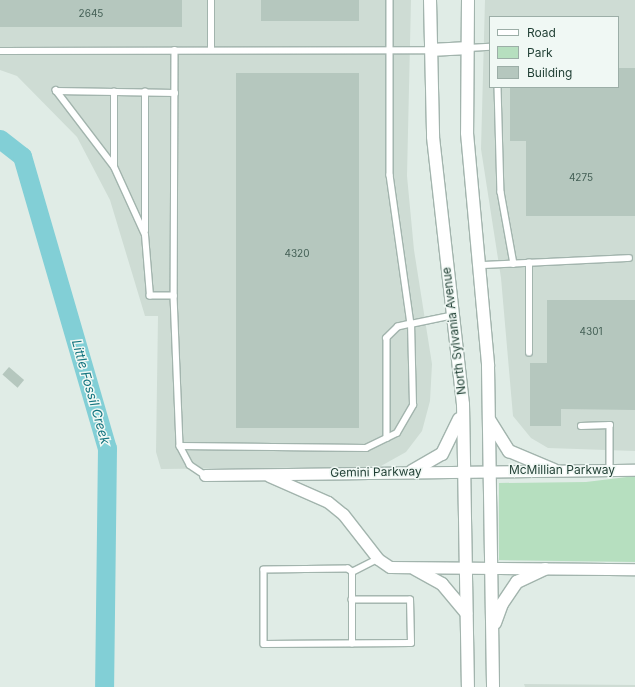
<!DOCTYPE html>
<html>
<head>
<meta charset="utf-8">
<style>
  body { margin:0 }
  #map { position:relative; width:635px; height:687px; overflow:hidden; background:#e0ece6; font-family:Inter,sans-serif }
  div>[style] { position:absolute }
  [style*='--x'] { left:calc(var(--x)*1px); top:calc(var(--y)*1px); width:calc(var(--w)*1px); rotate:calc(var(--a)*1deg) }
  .built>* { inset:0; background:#cedcd4 }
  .green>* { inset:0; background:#b6dfbf }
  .river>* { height:19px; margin:-9.5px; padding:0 9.5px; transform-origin:9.5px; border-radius:9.5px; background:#82cfd6 }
  .building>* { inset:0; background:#b5c7be; transform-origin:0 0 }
  .roads { filter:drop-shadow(1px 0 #a2b4ad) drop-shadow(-1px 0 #a2b4ad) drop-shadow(0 1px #a2b4ad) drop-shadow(0 -1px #a2b4ad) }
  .lane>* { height:5.5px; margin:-2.75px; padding:0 2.75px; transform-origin:2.75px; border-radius:2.75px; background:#fff }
  .street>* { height:11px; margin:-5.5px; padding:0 5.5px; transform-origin:5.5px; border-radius:5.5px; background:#fff }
  .secondary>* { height:12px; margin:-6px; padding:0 6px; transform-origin:6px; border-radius:6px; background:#fff }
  span { translate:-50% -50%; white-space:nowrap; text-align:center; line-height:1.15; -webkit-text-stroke:3px #f0f8f4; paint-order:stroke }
  .number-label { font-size:10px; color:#446056 }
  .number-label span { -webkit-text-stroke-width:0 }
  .street-label { font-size:12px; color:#1f3e33 }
  .water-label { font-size:13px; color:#14747f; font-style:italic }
  .legend { position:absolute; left:489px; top:16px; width:130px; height:72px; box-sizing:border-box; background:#f0f8f4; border:1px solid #9caea7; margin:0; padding:5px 7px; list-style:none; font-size:12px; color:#1f3e33 }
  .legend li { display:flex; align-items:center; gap:8px; height:20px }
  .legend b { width:20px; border:1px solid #9caea7 }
</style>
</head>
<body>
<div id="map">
  <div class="built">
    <div style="clip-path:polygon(0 0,411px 0,407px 176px,414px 250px,432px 364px,430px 401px,422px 431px,406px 452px,381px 466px,366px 467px,161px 469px,156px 452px,158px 316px,145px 316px,110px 200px,77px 137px,17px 76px,0 70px)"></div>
    <div style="clip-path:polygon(evenodd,485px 0,635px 0,635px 451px,548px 448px,531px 438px,513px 416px,501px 278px,481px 149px,485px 0,490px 17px,618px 17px,618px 87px,490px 87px,490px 17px)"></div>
    <div style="clip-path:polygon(524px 684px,635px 685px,635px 687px,525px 687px)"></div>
  </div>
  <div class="green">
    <div style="clip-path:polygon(635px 476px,635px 562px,499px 560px,499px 483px,586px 482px)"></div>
  </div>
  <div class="river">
    <div style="--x:0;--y:139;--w:28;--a:38"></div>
    <div style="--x:22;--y:156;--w:304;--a:73.8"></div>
    <div style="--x:107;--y:448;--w:239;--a:90.7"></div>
  </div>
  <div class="building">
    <div style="left:0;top:0;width:182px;height:27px"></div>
    <div style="left:261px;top:0;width:98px;height:21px"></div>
    <div style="clip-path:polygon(618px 68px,635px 68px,635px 216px,526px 216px,526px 141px,510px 141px,510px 87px,618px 87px)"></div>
    <div style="left:236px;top:73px;width:123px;height:355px"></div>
    <div style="clip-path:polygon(547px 300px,635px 300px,635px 410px,561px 409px,561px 426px,530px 426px,530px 363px,547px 363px)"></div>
    <div style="left:9px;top:367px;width:20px;height:10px;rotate:41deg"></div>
  </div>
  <div class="roads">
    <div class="lane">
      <div style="--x:390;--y:0;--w:175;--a:90"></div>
      <div style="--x:390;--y:175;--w:150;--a:82"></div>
      <div style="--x:411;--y:324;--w:44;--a:-11.8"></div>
      <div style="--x:468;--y:48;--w:22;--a:-3"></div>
      <div style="--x:175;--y:50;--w:246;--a:90.2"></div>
      <div style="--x:174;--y:296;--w:150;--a:87.7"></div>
      <div style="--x:180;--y:446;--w:186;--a:0.6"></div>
      <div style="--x:366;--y:448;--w:34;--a:-26"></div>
      <div style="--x:397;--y:433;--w:32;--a:-60"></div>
      <div style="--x:413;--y:405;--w:81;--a:-91.4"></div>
      <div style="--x:411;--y:324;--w:13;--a:167"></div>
      <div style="--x:398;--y:327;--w:16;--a:135"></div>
      <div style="--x:387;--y:338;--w:100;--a:90"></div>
      <div style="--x:211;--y:50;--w:50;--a:-90"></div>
      <div style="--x:0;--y:51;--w:431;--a:-0.1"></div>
      <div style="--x:498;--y:87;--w:105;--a:88.4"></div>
      <div style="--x:501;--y:192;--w:73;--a:79.8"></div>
      <div style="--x:114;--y:166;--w:74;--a:-90"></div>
      <div style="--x:145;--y:231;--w:139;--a:-90"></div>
      <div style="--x:481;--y:265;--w:148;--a:-2.7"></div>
      <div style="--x:174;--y:296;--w:24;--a:180"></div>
      <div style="--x:150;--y:296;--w:61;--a:-94.7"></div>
      <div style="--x:145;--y:235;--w:75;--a:-114.5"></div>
      <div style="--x:114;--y:167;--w:96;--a:-127.3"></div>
      <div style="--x:56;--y:91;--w:119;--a:1"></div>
      <div style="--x:529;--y:353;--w:90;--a:-90"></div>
      <div style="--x:581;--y:426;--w:29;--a:-2"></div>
      <div style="--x:610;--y:425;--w:45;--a:90"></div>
      <div style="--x:180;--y:446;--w:21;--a:62"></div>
      <div style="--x:190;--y:465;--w:18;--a:34"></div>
      <div style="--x:352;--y:572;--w:5;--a:-143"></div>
      <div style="--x:348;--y:569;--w:84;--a:179.3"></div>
      <div style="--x:264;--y:570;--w:74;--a:90"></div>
      <div style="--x:264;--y:644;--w:147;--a:-0.4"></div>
      <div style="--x:411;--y:643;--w:43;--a:-91.3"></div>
      <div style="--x:410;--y:600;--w:58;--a:180"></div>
      <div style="--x:352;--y:644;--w:72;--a:-90"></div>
      <div style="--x:352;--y:572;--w:29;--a:-27"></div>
    </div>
    <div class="street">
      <div style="--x:205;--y:475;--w:430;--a:-0.7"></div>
      <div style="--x:269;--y:476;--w:64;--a:23.8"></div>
      <div style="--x:328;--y:502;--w:19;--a:39"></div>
      <div style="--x:343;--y:514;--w:57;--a:52.1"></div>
      <div style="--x:378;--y:559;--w:14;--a:34"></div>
      <div style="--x:390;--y:567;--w:245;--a:0.5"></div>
    </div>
    <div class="secondary">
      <div style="--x:430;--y:0;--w:137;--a:88.7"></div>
      <div style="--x:433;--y:137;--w:269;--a:83.6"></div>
      <div style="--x:463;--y:404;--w:283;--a:89"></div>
      <div style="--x:468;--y:0;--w:133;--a:90.4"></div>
      <div style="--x:467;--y:133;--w:234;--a:84.8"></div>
      <div style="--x:488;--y:366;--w:321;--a:89.1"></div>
      <div style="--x:431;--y:50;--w:37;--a:-3"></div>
      <div style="--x:490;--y:421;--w:36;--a:58"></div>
      <div style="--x:509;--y:451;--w:49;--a:22.9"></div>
      <div style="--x:412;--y:471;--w:34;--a:-30"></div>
      <div style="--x:442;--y:454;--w:39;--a:-64"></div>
      <div style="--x:415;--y:569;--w:31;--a:29"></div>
      <div style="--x:442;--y:584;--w:38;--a:50"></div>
      <div style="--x:495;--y:623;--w:20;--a:-70"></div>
      <div style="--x:502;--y:604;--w:27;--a:-56"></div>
      <div style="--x:517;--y:582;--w:31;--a:-25"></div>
    </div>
  </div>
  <div class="number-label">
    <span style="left:91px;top:14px">2645</span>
    <span style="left:581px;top:178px">4275</span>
    <span style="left:297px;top:254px">4320</span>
    <span style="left:591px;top:332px">4301</span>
  </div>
  <div class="street-label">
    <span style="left:454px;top:331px;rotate:-97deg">North Sylvania Avenue</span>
    <span style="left:562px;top:470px">McMillian Parkway</span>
    <span style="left:376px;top:472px;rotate:-1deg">Gemini Parkway</span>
  </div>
  <div class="water-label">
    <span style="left:91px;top:392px;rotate:74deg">Little Fossil Creek</span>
  </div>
  <ul class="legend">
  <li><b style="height:5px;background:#fff"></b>Road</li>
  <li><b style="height:11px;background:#b6dfbf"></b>Park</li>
  <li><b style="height:11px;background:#b5c7be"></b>Building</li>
  </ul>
</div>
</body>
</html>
